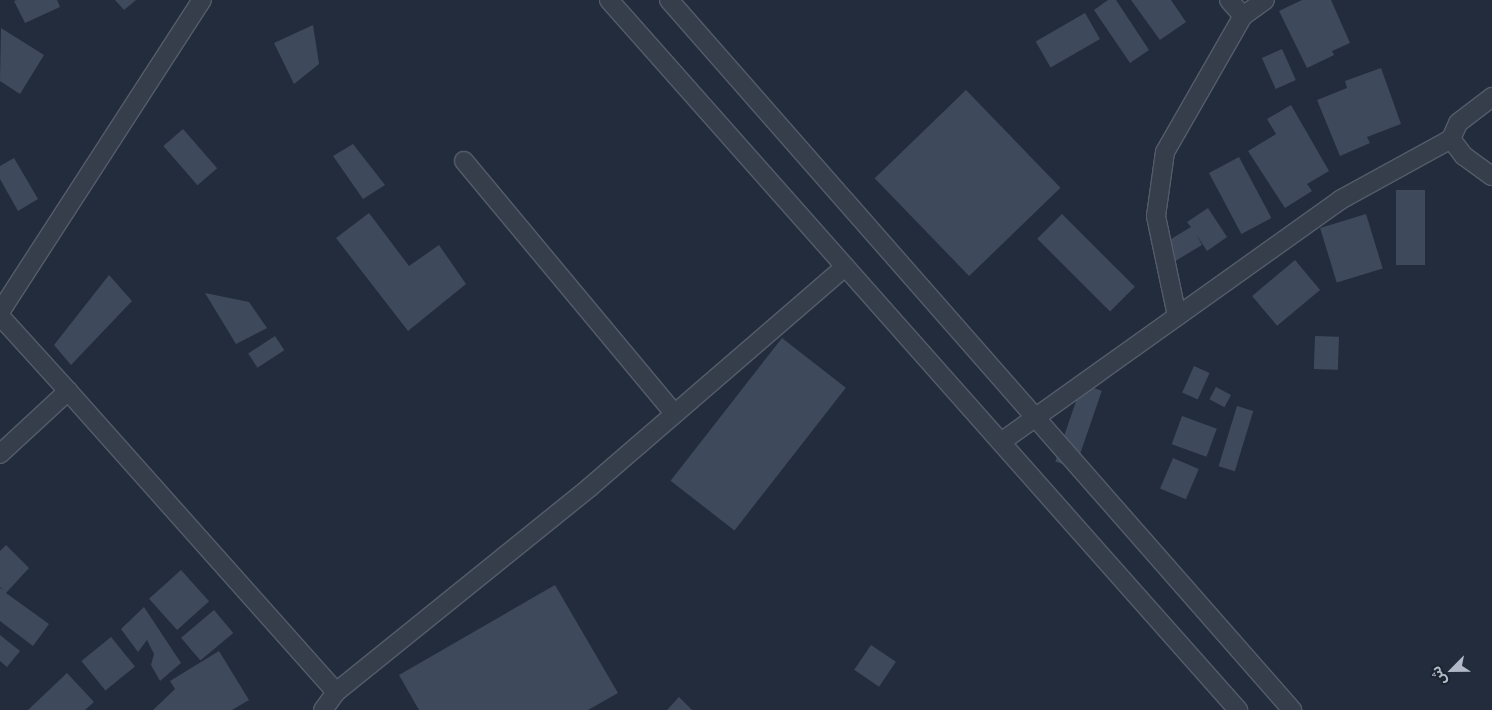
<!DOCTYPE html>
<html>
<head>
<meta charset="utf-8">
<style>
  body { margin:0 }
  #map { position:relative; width:1492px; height:710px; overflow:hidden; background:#222c3c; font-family:"Noto Sans","Noto Sans Arabic",sans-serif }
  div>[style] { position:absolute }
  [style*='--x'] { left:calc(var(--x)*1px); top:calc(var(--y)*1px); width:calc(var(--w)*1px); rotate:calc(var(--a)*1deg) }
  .building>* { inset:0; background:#3e4a5b; transform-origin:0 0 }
  .roads { filter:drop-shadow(1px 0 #545c6a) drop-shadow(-1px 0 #545c6a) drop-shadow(0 1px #545c6a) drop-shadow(0 -1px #545c6a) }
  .street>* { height:18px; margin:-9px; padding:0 9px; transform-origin:9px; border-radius:9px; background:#363e4c }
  span { translate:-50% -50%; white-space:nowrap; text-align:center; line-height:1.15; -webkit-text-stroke:4px #1b2331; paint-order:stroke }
  .north { position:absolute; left:1427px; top:645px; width:50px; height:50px; -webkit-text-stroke:4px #1b2331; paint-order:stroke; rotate:247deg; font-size:14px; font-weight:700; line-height:20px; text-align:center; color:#b1b9c8 }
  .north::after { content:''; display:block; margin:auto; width:18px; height:22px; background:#b1b9c8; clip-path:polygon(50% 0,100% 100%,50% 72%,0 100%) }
</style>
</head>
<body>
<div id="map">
  <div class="building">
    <div style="clip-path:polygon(17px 0,57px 0,60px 7px,25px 23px,14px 1px)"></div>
    <div style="clip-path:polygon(115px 0,136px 0,124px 10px)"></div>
    <div style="clip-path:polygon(1108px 0,1116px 0,1149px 50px,1130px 63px,1094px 10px)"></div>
    <div style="clip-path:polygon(1131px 0,1171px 0,1186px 22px,1160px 40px)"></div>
    <div style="clip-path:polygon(1302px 0,1331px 0,1350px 43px,1332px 51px,1334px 55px,1307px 68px,1279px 11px)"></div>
    <div style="left:1085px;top:13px;width:30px;height:57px;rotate:60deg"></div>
    <div style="clip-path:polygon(313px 25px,319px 64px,294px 84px,274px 43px)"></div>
    <div style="clip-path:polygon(1px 28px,44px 55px,20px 94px,0 81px)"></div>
    <div style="left:1282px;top:49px;width:34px;height:22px;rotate:66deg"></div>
    <div style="clip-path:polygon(1381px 68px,1401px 124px,1367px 137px,1370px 143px,1340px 156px,1317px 100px,1347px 88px,1345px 81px)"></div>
    <div style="left:966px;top:90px;width:136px;height:127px;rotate:46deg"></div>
    <div style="clip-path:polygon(1291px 105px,1329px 171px,1307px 184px,1312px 191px,1285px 208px,1248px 151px,1276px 134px,1267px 119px)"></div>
    <div style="left:183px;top:129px;width:52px;height:26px;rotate:49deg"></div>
    <div style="clip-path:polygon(353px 144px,385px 185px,363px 199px,333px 156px)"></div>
    <div style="left:1239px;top:157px;width:69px;height:34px;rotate:62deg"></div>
    <div style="clip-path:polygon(14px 158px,38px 199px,18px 211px,0 179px,0 166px)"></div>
    <div style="left:1396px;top:190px;width:29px;height:75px"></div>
    <div style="clip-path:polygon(1208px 208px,1227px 237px,1207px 251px,1196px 234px,1202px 245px,1172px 263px,1161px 245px,1191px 227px,1187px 222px)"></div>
    <div style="clip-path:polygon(369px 213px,409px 266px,439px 245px,466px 284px,408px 331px,336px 238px)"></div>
    <div style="left:1062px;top:214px;width:103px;height:35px;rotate:45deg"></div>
    <div style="left:1366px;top:214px;width:57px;height:48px;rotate:73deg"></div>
    <div style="left:1295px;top:260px;width:39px;height:56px;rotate:50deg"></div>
    <div style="clip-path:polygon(109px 275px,132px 301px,71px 365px,54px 345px)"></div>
    <div style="clip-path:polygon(205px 293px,249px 302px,267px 328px,236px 344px)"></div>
    <div style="left:275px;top:336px;width:17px;height:32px;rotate:57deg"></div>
    <div style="left:1315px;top:336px;width:24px;height:33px;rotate:2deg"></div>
    <div style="left:782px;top:338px;width:81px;height:181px;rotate:38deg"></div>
    <div style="left:1194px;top:366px;width:17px;height:29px;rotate:24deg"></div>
    <div style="left:1082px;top:384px;width:21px;height:82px;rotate:19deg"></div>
    <div style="left:1216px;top:387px;width:17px;height:14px;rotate:28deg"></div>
    <div style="left:1237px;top:406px;width:17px;height:63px;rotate:17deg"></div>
    <div style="left:1182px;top:416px;width:37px;height:30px;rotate:20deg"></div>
    <div style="left:1173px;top:458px;width:28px;height:33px;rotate:23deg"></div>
    <div style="clip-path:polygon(6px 545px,29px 568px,6px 593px,49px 624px,33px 646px,0 621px,0 588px,4px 590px,0 587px,0 551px)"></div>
    <div style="left:181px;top:570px;width:42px;height:43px;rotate:48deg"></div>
    <div style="clip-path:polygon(555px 585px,618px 693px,588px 710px,419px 710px,399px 675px)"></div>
    <div style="clip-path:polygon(144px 607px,181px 663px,160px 681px,151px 665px,154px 654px,147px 640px,138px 652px,121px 629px)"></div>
    <div style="left:214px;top:610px;width:30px;height:43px;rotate:50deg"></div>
    <div style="clip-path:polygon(0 635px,20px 651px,7px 667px,0 661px)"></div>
    <div style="left:111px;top:637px;width:38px;height:38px;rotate:51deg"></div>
    <div style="left:871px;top:645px;width:30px;height:30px;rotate:34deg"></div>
    <div style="clip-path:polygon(219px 651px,249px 700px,232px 710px,153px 710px,175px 689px,177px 692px,170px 681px)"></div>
    <div style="clip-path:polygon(67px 673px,94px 702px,85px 710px,28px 710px)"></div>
    <div style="clip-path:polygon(679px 697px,692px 710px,667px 710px)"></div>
  </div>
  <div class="roads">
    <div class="street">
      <div style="--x:609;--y:0;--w:949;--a:48.46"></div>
      <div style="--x:669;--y:0;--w:945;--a:48.73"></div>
      <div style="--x:1229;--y:0;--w:21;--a:49"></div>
      <div style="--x:1451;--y:139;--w:21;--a:53"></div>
      <div style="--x:1464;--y:156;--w:34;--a:36"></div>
      <div style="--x:464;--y:161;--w:329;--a:50.2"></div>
      <div style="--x:0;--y:312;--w:372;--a:-57.1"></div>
      <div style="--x:0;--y:316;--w:101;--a:47.8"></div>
      <div style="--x:1177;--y:316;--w:102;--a:-101.9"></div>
      <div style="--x:1156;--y:216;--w:65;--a:-82"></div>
      <div style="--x:1165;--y:152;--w:157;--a:-60.2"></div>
      <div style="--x:1243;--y:16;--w:27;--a:-36"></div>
      <div style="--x:1001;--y:442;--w:417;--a:-35.5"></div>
      <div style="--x:1340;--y:200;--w:127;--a:-28.8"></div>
      <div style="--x:1451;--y:139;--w:17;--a:-66"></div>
      <div style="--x:1458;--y:123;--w:43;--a:-37.4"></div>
      <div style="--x:0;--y:454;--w:93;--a:-42.8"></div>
      <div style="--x:68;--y:391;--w:403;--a:48.3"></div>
      <div style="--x:323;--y:710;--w:22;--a:-54"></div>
      <div style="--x:336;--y:692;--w:326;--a:-38.9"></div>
      <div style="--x:590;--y:487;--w:337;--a:-40.8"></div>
    </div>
  </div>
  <div class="north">ش</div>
</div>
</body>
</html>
